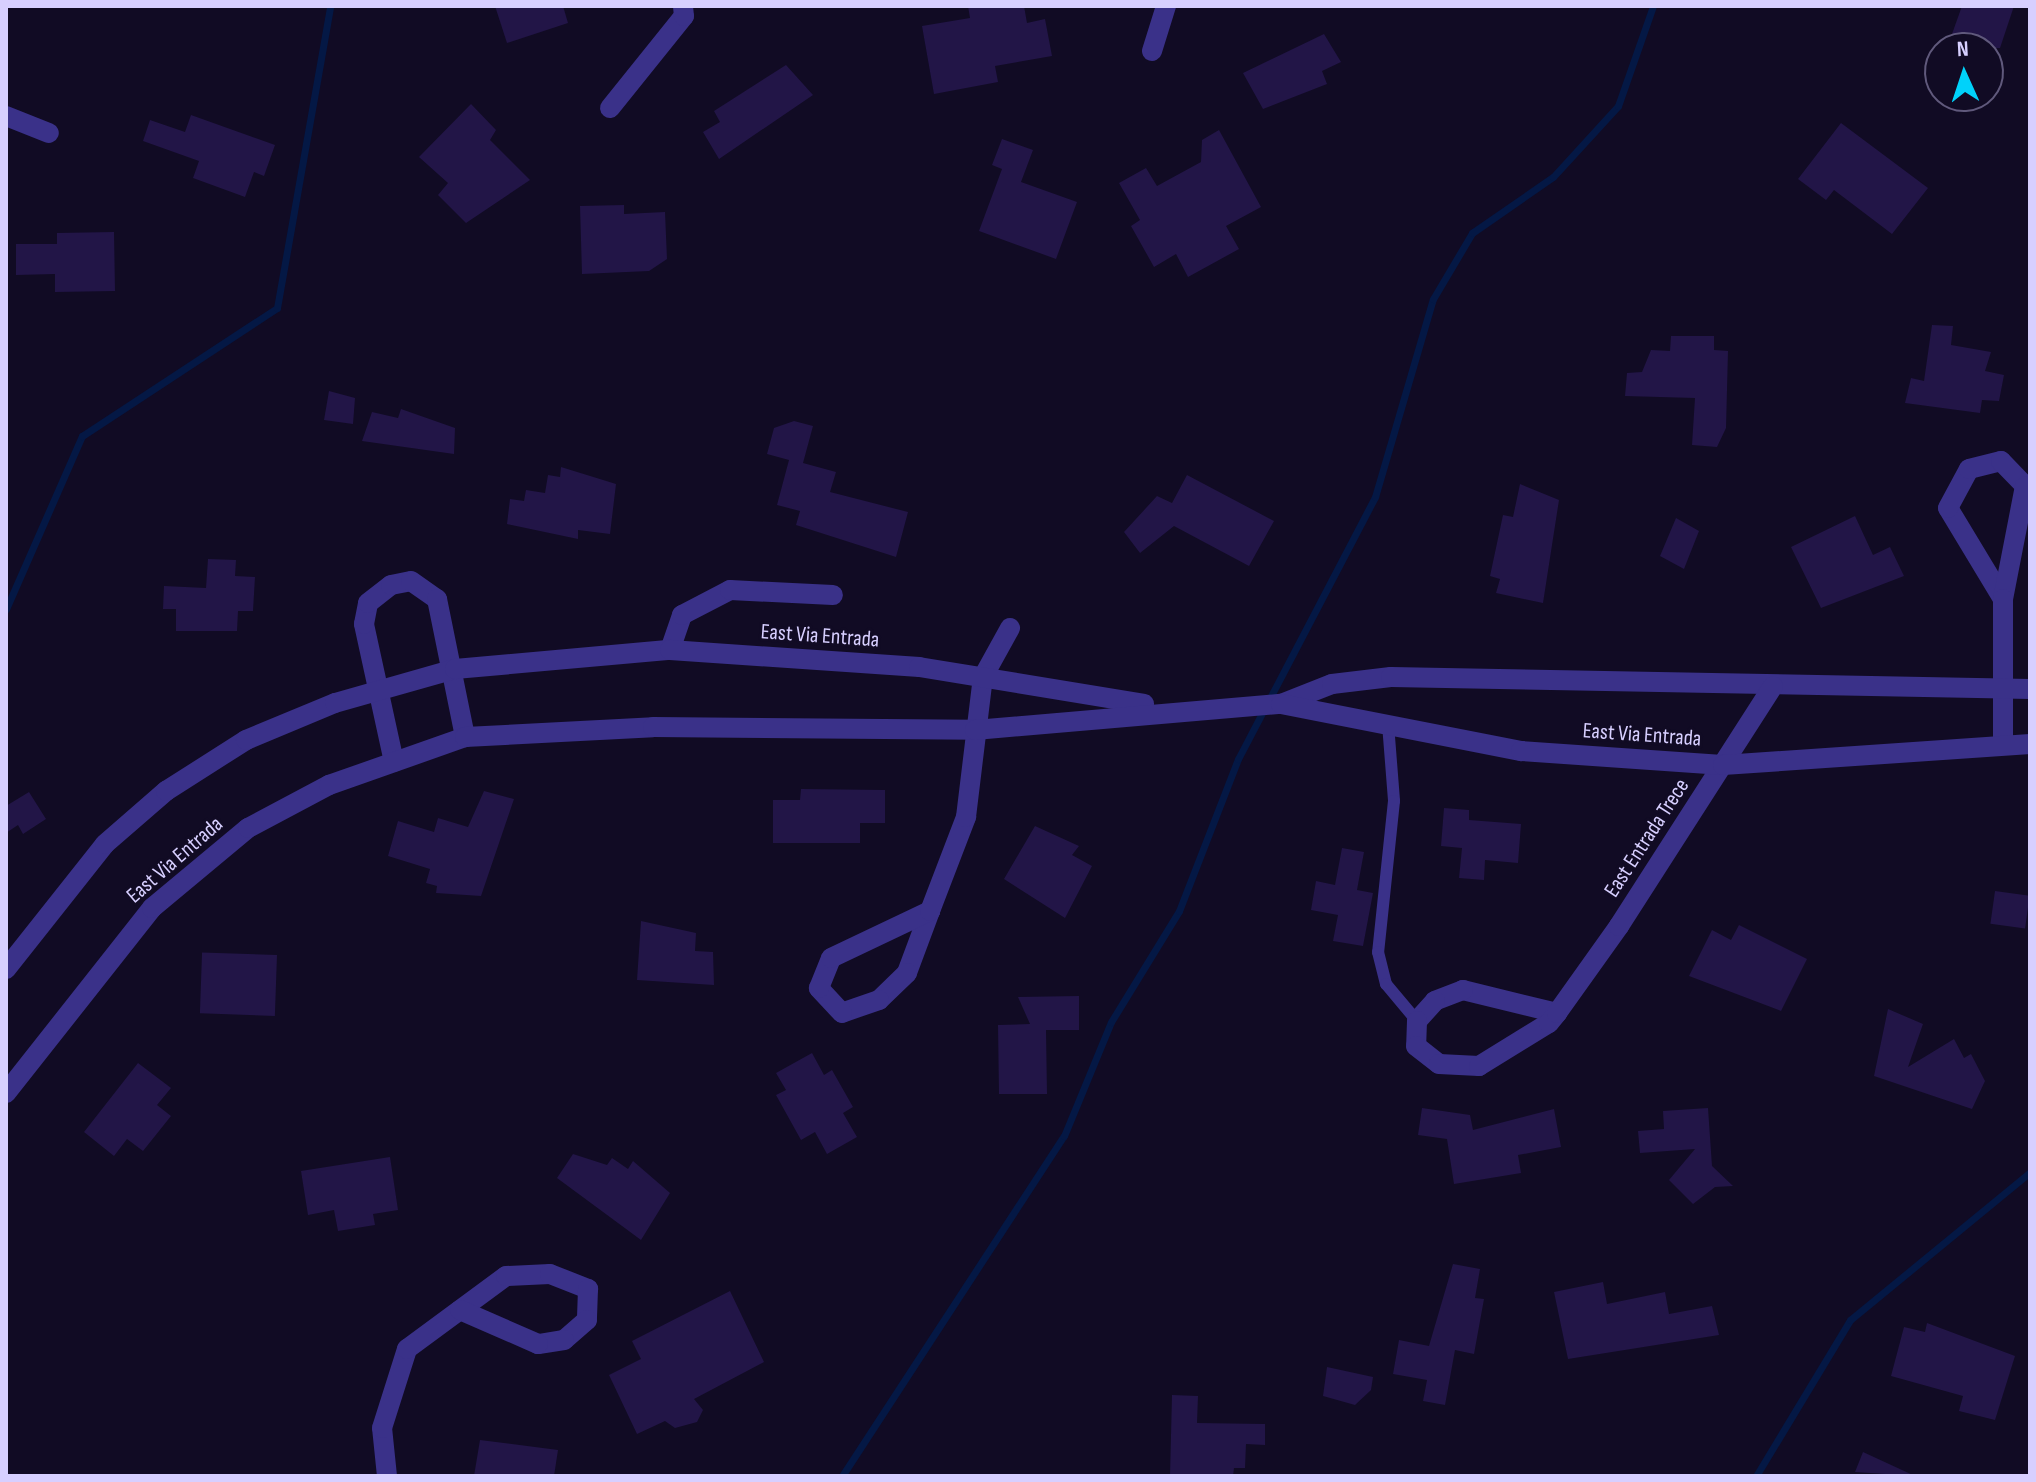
<!DOCTYPE html>
<html>
<head>
<meta charset="utf-8">
<style>
  body { margin:0 }
  #map { position:relative; width:2036px; height:1482px; overflow:hidden; background:#110b24; font-family:"Sofia Sans Condensed",sans-serif }
  div>[style] { position:absolute }
  [style*='--x'] { left:calc(var(--x)*1px); top:calc(var(--y)*1px); width:calc(var(--w)*1px); rotate:calc(var(--a)*1deg) }
  .stream>* { height:7px; margin:-3.5px; padding:0 3.5px; transform-origin:3.5px; border-radius:3.5px; background:#041845 }
  .building>* { inset:0; background:#221547; transform-origin:0 0 }
  .lane>* { height:12px; margin:-6px; padding:0 6px; transform-origin:6px; border-radius:6px; background:#3a3189 }
  .street>* { height:20px; margin:-10px; padding:0 10px; transform-origin:10px; border-radius:10px; background:#3a3189 }
  span { translate:-50% -50%; white-space:nowrap; text-align:center; line-height:1.15; -webkit-text-stroke:6px #110b24; paint-order:stroke }
  .street-label { font-size:22px; color:#d7cfff }
  .frame { position:absolute; inset:0; border:8px solid #d7cfff; pointer-events:none }
  .north { position:absolute; left:1924px; top:32px; width:80px; height:80px; box-sizing:border-box; background:#110b24; border:2px solid #60597c; border-radius:50%; rotate:357deg; font-size:22px; font-weight:700; line-height:32px; text-align:center; color:#d7cfff }
  .north::after { content:''; display:block; margin:auto; width:28px; height:36px; background:#00d2fa; clip-path:polygon(50% 0,100% 100%,50% 72%,0 100%) }
</style>
</head>
<body>
<div id="map">
  <div class="stream">
    <div style="--x:6;--y:609;--w:189;--a:-66.3"></div>
    <div style="--x:82;--y:436;--w:233;--a:-33.3"></div>
    <div style="--x:277;--y:308;--w:307;--a:-80"></div>
    <div style="--x:842;--y:1476;--w:406;--a:-56.9"></div>
    <div style="--x:1064;--y:1136;--w:123;--a:-67.6"></div>
    <div style="--x:1111;--y:1022;--w:130;--a:-58.5"></div>
    <div style="--x:1179;--y:911;--w:163;--a:-68.8"></div>
    <div style="--x:1238;--y:759;--w:296;--a:-62.4"></div>
    <div style="--x:1375;--y:497;--w:206;--a:-73.7"></div>
    <div style="--x:1433;--y:299;--w:77;--a:-59.4"></div>
    <div style="--x:1472;--y:233;--w:98;--a:-34.7"></div>
    <div style="--x:1553;--y:177;--w:96;--a:-47.5"></div>
    <div style="--x:1618;--y:106;--w:106;--a:-70.7"></div>
    <div style="--x:1756;--y:1476;--w:182;--a:-58.9"></div>
    <div style="--x:1850;--y:1320;--w:233;--a:-39.4"></div>
  </div>
  <div class="building">
    <div style="clip-path:polygon(495px 6px,563px 6px,568px 23px,507px 43px)"></div>
    <div style="clip-path:polygon(968px 6px,1024px 6px,1027px 23px,1045px 19px,1052px 56px,995px 66px,998px 82px,934px 94px,922px 26px,970px 18px)"></div>
    <div style="clip-path:polygon(1962px 6px,2014px 6px,2000px 48px,1947px 48px)"></div>
    <div style="clip-path:polygon(1324px 34px,1341px 62px,1322px 71px,1327px 84px,1263px 109px,1243px 73px)"></div>
    <div style="clip-path:polygon(786px 65px,813px 95px,719px 159px,703px 132px,720px 122px,714px 111px)"></div>
    <div style="clip-path:polygon(471px 104px,496px 130px,490px 140px,530px 180px,466px 223px,438px 195px,448px 183px,419px 157px)"></div>
    <div style="clip-path:polygon(191px 115px,275px 145px,264px 176px,254px 172px,245px 197px,193px 178px,199px 161px,143px 141px,150px 120px,185px 132px)"></div>
    <div style="clip-path:polygon(1841px 123px,1928px 188px,1892px 234px,1834px 190px,1826px 200px,1798px 179px)"></div>
    <div style="clip-path:polygon(1219px 130px,1261px 207px,1226px 226px,1239px 249px,1188px 277px,1176px 254px,1154px 267px,1131px 226px,1140px 220px,1119px 183px,1146px 168px,1157px 186px,1201px 162px,1202px 140px)"></div>
    <div style="clip-path:polygon(1002px 139px,1033px 150px,1021px 182px,1077px 202px,1056px 259px,979px 231px,1002px 169px,992px 165px)"></div>
    <div style="clip-path:polygon(624px 205px,624px 214px,665px 212px,667px 259px,649px 271px,582px 274px,580px 206px)"></div>
    <div style="clip-path:polygon(114px 232px,115px 291px,55px 292px,55px 274px,16px 275px,16px 244px,57px 244px,57px 233px)"></div>
    <div style="clip-path:polygon(1932px 325px,1953px 326px,1951px 345px,1991px 352px,1985px 371px,2004px 375px,1999px 401px,1982px 400px,1980px 413px,1905px 403px,1911px 378px,1924px 381px)"></div>
    <div style="clip-path:polygon(1671px 336px,1714px 336px,1714px 350px,1728px 351px,1726px 428px,1717px 447px,1692px 445px,1695px 398px,1625px 396px,1627px 373px,1642px 372px,1651px 350px,1670px 351px)"></div>
    <div style="clip-path:polygon(329px 391px,355px 398px,353px 424px,324px 420px)"></div>
    <div style="clip-path:polygon(401px 409px,455px 428px,454px 454px,362px 441px,372px 412px,398px 418px)"></div>
    <div style="clip-path:polygon(794px 421px,813px 426px,803px 463px,836px 472px,830px 492px,908px 512px,896px 557px,796px 525px,800px 511px,777px 505px,789px 460px,767px 454px,774px 428px)"></div>
    <div style="clip-path:polygon(561px 467px,616px 484px,610px 534px,578px 530px,578px 539px,507px 524px,510px 499px,524px 501px,526px 490px,545px 493px,548px 475px,560px 477px)"></div>
    <div style="clip-path:polygon(1187px 475px,1274px 521px,1249px 566px,1174px 526px,1140px 553px,1124px 532px,1157px 496px,1172px 503px)"></div>
    <div style="clip-path:polygon(1520px 484px,1559px 500px,1543px 603px,1496px 593px,1500px 579px,1490px 576px,1503px 515px,1513px 517px)"></div>
    <div style="clip-path:polygon(1855px 516px,1873px 555px,1890px 547px,1904px 576px,1821px 608px,1791px 547px)"></div>
    <div style="clip-path:polygon(1676px 518px,1699px 531px,1684px 569px,1660px 556px)"></div>
    <div style="clip-path:polygon(208px 559px,236px 560px,235px 576px,255px 577px,253px 611px,238px 611px,237px 631px,176px 631px,176px 609px,163px 609px,164px 586px,206px 588px)"></div>
    <div style="clip-path:polygon(801px 789px,885px 790px,885px 823px,860px 823px,860px 843px,773px 843px,773px 800px,800px 800px)"></div>
    <div style="clip-path:polygon(484px 791px,514px 799px,481px 896px,436px 893px,437px 886px,426px 883px,430px 869px,388px 856px,398px 821px,434px 832px,438px 818px,468px 827px)"></div>
    <div style="clip-path:polygon(29px 792px,46px 819px,23px 834px,18px 825px,6px 833px,6px 806px)"></div>
    <div style="clip-path:polygon(1444px 808px,1469px 810px,1469px 820px,1521px 824px,1518px 863px,1485px 860px,1484px 880px,1459px 878px,1462px 848px,1441px 846px)"></div>
    <div style="clip-path:polygon(1035px 826px,1079px 846px,1072px 855px,1092px 866px,1065px 918px,1004px 879px)"></div>
    <div style="clip-path:polygon(1342px 848px,1364px 852px,1357px 890px,1373px 893px,1363px 946px,1333px 941px,1338px 915px,1311px 910px,1316px 881px,1335px 885px)"></div>
    <div style="left:1995px;top:891px;width:35px;height:33px;rotate:8deg"></div>
    <div style="clip-path:polygon(641px 921px,696px 933px,695px 951px,713px 952px,714px 985px,637px 980px)"></div>
    <div style="clip-path:polygon(1739px 925px,1807px 959px,1781px 1011px,1689px 976px,1712px 930px,1731px 940px)"></div>
    <div style="left:277px;top:955px;width:61px;height:75px;rotate:92deg"></div>
    <div style="clip-path:polygon(1079px 996px,1079px 1030px,1046px 1030px,1047px 1094px,999px 1094px,998px 1025px,1030px 1024px,1018px 997px)"></div>
    <div style="clip-path:polygon(1888px 1009px,1923px 1024px,1908px 1067px,1954px 1039px,1964px 1058px,1971px 1054px,1985px 1081px,1972px 1109px,1874px 1076px)"></div>
    <div style="clip-path:polygon(812px 1053px,824px 1075px,832px 1070px,853px 1107px,843px 1113px,857px 1137px,827px 1154px,815px 1132px,801px 1140px,776px 1095px,786px 1090px,776px 1073px)"></div>
    <div style="clip-path:polygon(138px 1063px,171px 1088px,157px 1105px,171px 1116px,143px 1151px,127px 1139px,114px 1156px,84px 1132px)"></div>
    <div style="clip-path:polygon(1422px 1108px,1470px 1115px,1473px 1130px,1554px 1109px,1561px 1147px,1518px 1155px,1521px 1173px,1454px 1184px,1447px 1139px,1418px 1135px)"></div>
    <div style="clip-path:polygon(1708px 1108px,1712px 1166px,1733px 1186px,1715px 1187px,1693px 1204px,1669px 1180px,1695px 1149px,1640px 1153px,1638px 1131px,1664px 1129px,1663px 1111px)"></div>
    <div style="clip-path:polygon(573px 1154px,607px 1165px,612px 1158px,628px 1169px,633px 1161px,670px 1193px,641px 1240px,557px 1178px)"></div>
    <div style="clip-path:polygon(390px 1157px,398px 1210px,373px 1214px,375px 1225px,338px 1231px,334px 1210px,308px 1215px,301px 1171px)"></div>
    <div style="clip-path:polygon(1453px 1264px,1480px 1269px,1475px 1298px,1484px 1299px,1474px 1354px,1455px 1350px,1445px 1405px,1423px 1401px,1427px 1380px,1393px 1374px,1399px 1340px,1429px 1346px)"></div>
    <div style="clip-path:polygon(1603px 1282px,1607px 1304px,1665px 1292px,1669px 1314px,1712px 1306px,1719px 1335px,1568px 1359px,1554px 1292px)"></div>
    <div style="clip-path:polygon(730px 1291px,764px 1362px,694px 1399px,703px 1410px,697px 1422px,675px 1428px,665px 1421px,637px 1434px,609px 1375px,641px 1359px,632px 1341px)"></div>
    <div style="clip-path:polygon(1927px 1323px,2015px 1356px,1995px 1420px,1959px 1411px,1963px 1396px,1891px 1376px,1904px 1327px,1925px 1332px)"></div>
    <div style="clip-path:polygon(1327px 1367px,1373px 1377px,1371px 1390px,1355px 1405px,1323px 1396px)"></div>
    <div style="clip-path:polygon(1172px 1395px,1198px 1396px,1197px 1423px,1265px 1424px,1265px 1445px,1246px 1444px,1245px 1468px,1234px 1468px,1233px 1476px,1170px 1476px)"></div>
    <div style="clip-path:polygon(480px 1440px,558px 1450px,554px 1476px,474px 1476px)"></div>
    <div style="clip-path:polygon(1863px 1452px,1915px 1476px,1855px 1472px)"></div>
  </div>
  <div class="lane">
    <div style="--x:1388;--y:724;--w:77;--a:85.5"></div>
    <div style="--x:1394;--y:801;--w:152;--a:96"></div>
    <div style="--x:1378;--y:952;--w:33;--a:76"></div>
    <div style="--x:1386;--y:984;--w:48;--a:50"></div>
  </div>
  <div class="street">
    <div style="--x:1152;--y:51;--w:47;--a:-72.7"></div>
    <div style="--x:610;--y:108;--w:118;--a:-51.2"></div>
    <div style="--x:684;--y:16;--w:10;--a:-96"></div>
    <div style="--x:6;--y:116;--w:46;--a:21.6"></div>
    <div style="--x:2003;--y:599;--w:106;--a:-121.1"></div>
    <div style="--x:1948;--y:508;--w:44;--a:-61.7"></div>
    <div style="--x:1969;--y:469;--w:33;--a:-14"></div>
    <div style="--x:2001;--y:461;--w:35;--a:46"></div>
    <div style="--x:2025;--y:486;--w:115;--a:101"></div>
    <div style="--x:2003;--y:599;--w:144;--a:90"></div>
    <div style="--x:670;--y:650;--w:37;--a:-71"></div>
    <div style="--x:682;--y:615;--w:54;--a:-27.5"></div>
    <div style="--x:730;--y:590;--w:103;--a:2.8"></div>
    <div style="--x:1281;--y:704;--w:55;--a:-21.4"></div>
    <div style="--x:1332;--y:684;--w:59;--a:-6.8"></div>
    <div style="--x:1391;--y:677;--w:639;--a:1.08"></div>
    <div style="--x:394;--y:762;--w:141;--a:-102.3"></div>
    <div style="--x:364;--y:624;--w:21;--a:-79"></div>
    <div style="--x:368;--y:603;--w:29;--a:-38"></div>
    <div style="--x:391;--y:585;--w:20;--a:-11"></div>
    <div style="--x:411;--y:581;--w:32;--a:35"></div>
    <div style="--x:437;--y:599;--w:141;--a:78.5"></div>
    <div style="--x:930;--y:911;--w:66;--a:110.4"></div>
    <div style="--x:907;--y:973;--w:39;--a:136"></div>
    <div style="--x:879;--y:1000;--w:39;--a:161"></div>
    <div style="--x:842;--y:1013;--w:34;--a:-133"></div>
    <div style="--x:819;--y:988;--w:32;--a:-68"></div>
    <div style="--x:831;--y:958;--w:110;--a:-25.4"></div>
    <div style="--x:930;--y:911;--w:101;--a:-69"></div>
    <div style="--x:966;--y:817;--w:141;--a:-83.1"></div>
    <div style="--x:983;--y:677;--w:56;--a:-61.1"></div>
    <div style="--x:6;--y:969;--w:159;--a:-51.6"></div>
    <div style="--x:105;--y:844;--w:81;--a:-41"></div>
    <div style="--x:166;--y:791;--w:95;--a:-32.5"></div>
    <div style="--x:246;--y:740;--w:96;--a:-22.6"></div>
    <div style="--x:335;--y:703;--w:125;--a:-15.8"></div>
    <div style="--x:455;--y:669;--w:216;--a:-5.1"></div>
    <div style="--x:670;--y:650;--w:250;--a:3.9"></div>
    <div style="--x:919;--y:667;--w:228;--a:9.3"></div>
    <div style="--x:1557;--y:1013;--w:97;--a:-166.3"></div>
    <div style="--x:1463;--y:990;--w:30;--a:159"></div>
    <div style="--x:1435;--y:1001;--w:27;--a:132"></div>
    <div style="--x:1417;--y:1021;--w:25;--a:92"></div>
    <div style="--x:1416;--y:1046;--w:29;--a:38"></div>
    <div style="--x:1439;--y:1064;--w:40;--a:2.9"></div>
    <div style="--x:1479;--y:1066;--w:82;--a:-31.6"></div>
    <div style="--x:1549;--y:1023;--w:13;--a:-51"></div>
    <div style="--x:1557;--y:1013;--w:107;--a:-54.5"></div>
    <div style="--x:1619;--y:926;--w:285;--a:-57.3"></div>
    <div style="--x:6;--y:1093;--w:236;--a:-51.7"></div>
    <div style="--x:152;--y:908;--w:125;--a:-39.8"></div>
    <div style="--x:248;--y:828;--w:92;--a:-28"></div>
    <div style="--x:329;--y:785;--w:144;--a:-19.4"></div>
    <div style="--x:465;--y:737;--w:188;--a:-3"></div>
    <div style="--x:653;--y:727;--w:322;--a:0.5"></div>
    <div style="--x:975;--y:730;--w:307;--a:-4.9"></div>
    <div style="--x:1281;--y:704;--w:245;--a:11.1"></div>
    <div style="--x:1521;--y:751;--w:202;--a:4"></div>
    <div style="--x:1723;--y:765;--w:308;--a:-3.9"></div>
    <div style="--x:387;--y:1476;--w:48;--a:-95.9"></div>
    <div style="--x:382;--y:1428;--w:83;--a:-72.4"></div>
    <div style="--x:407;--y:1349;--w:123;--a:-36.4"></div>
    <div style="--x:506;--y:1276;--w:44;--a:-2.6"></div>
    <div style="--x:550;--y:1274;--w:41;--a:21.5"></div>
    <div style="--x:588;--y:1289;--w:31;--a:92"></div>
    <div style="--x:587;--y:1320;--w:30;--a:139"></div>
    <div style="--x:564;--y:1340;--w:26;--a:171"></div>
    <div style="--x:538;--y:1344;--w:85;--a:-156.4"></div>
  </div>
  <div class="street-label">
    <span style="left:820px;top:636px;rotate:4deg">East Via Entrada</span>
    <span style="left:1642px;top:735px;rotate:4deg">East Via Entrada</span>
    <span style="left:1647px;top:838px;rotate:-57deg">East Entrada Trece</span>
    <span style="left:175px;top:860px;rotate:-41deg">East Via Entrada</span>
  </div>
  <div class="frame"></div>
  <div class="north">N</div>
</div>
</body>
</html>
